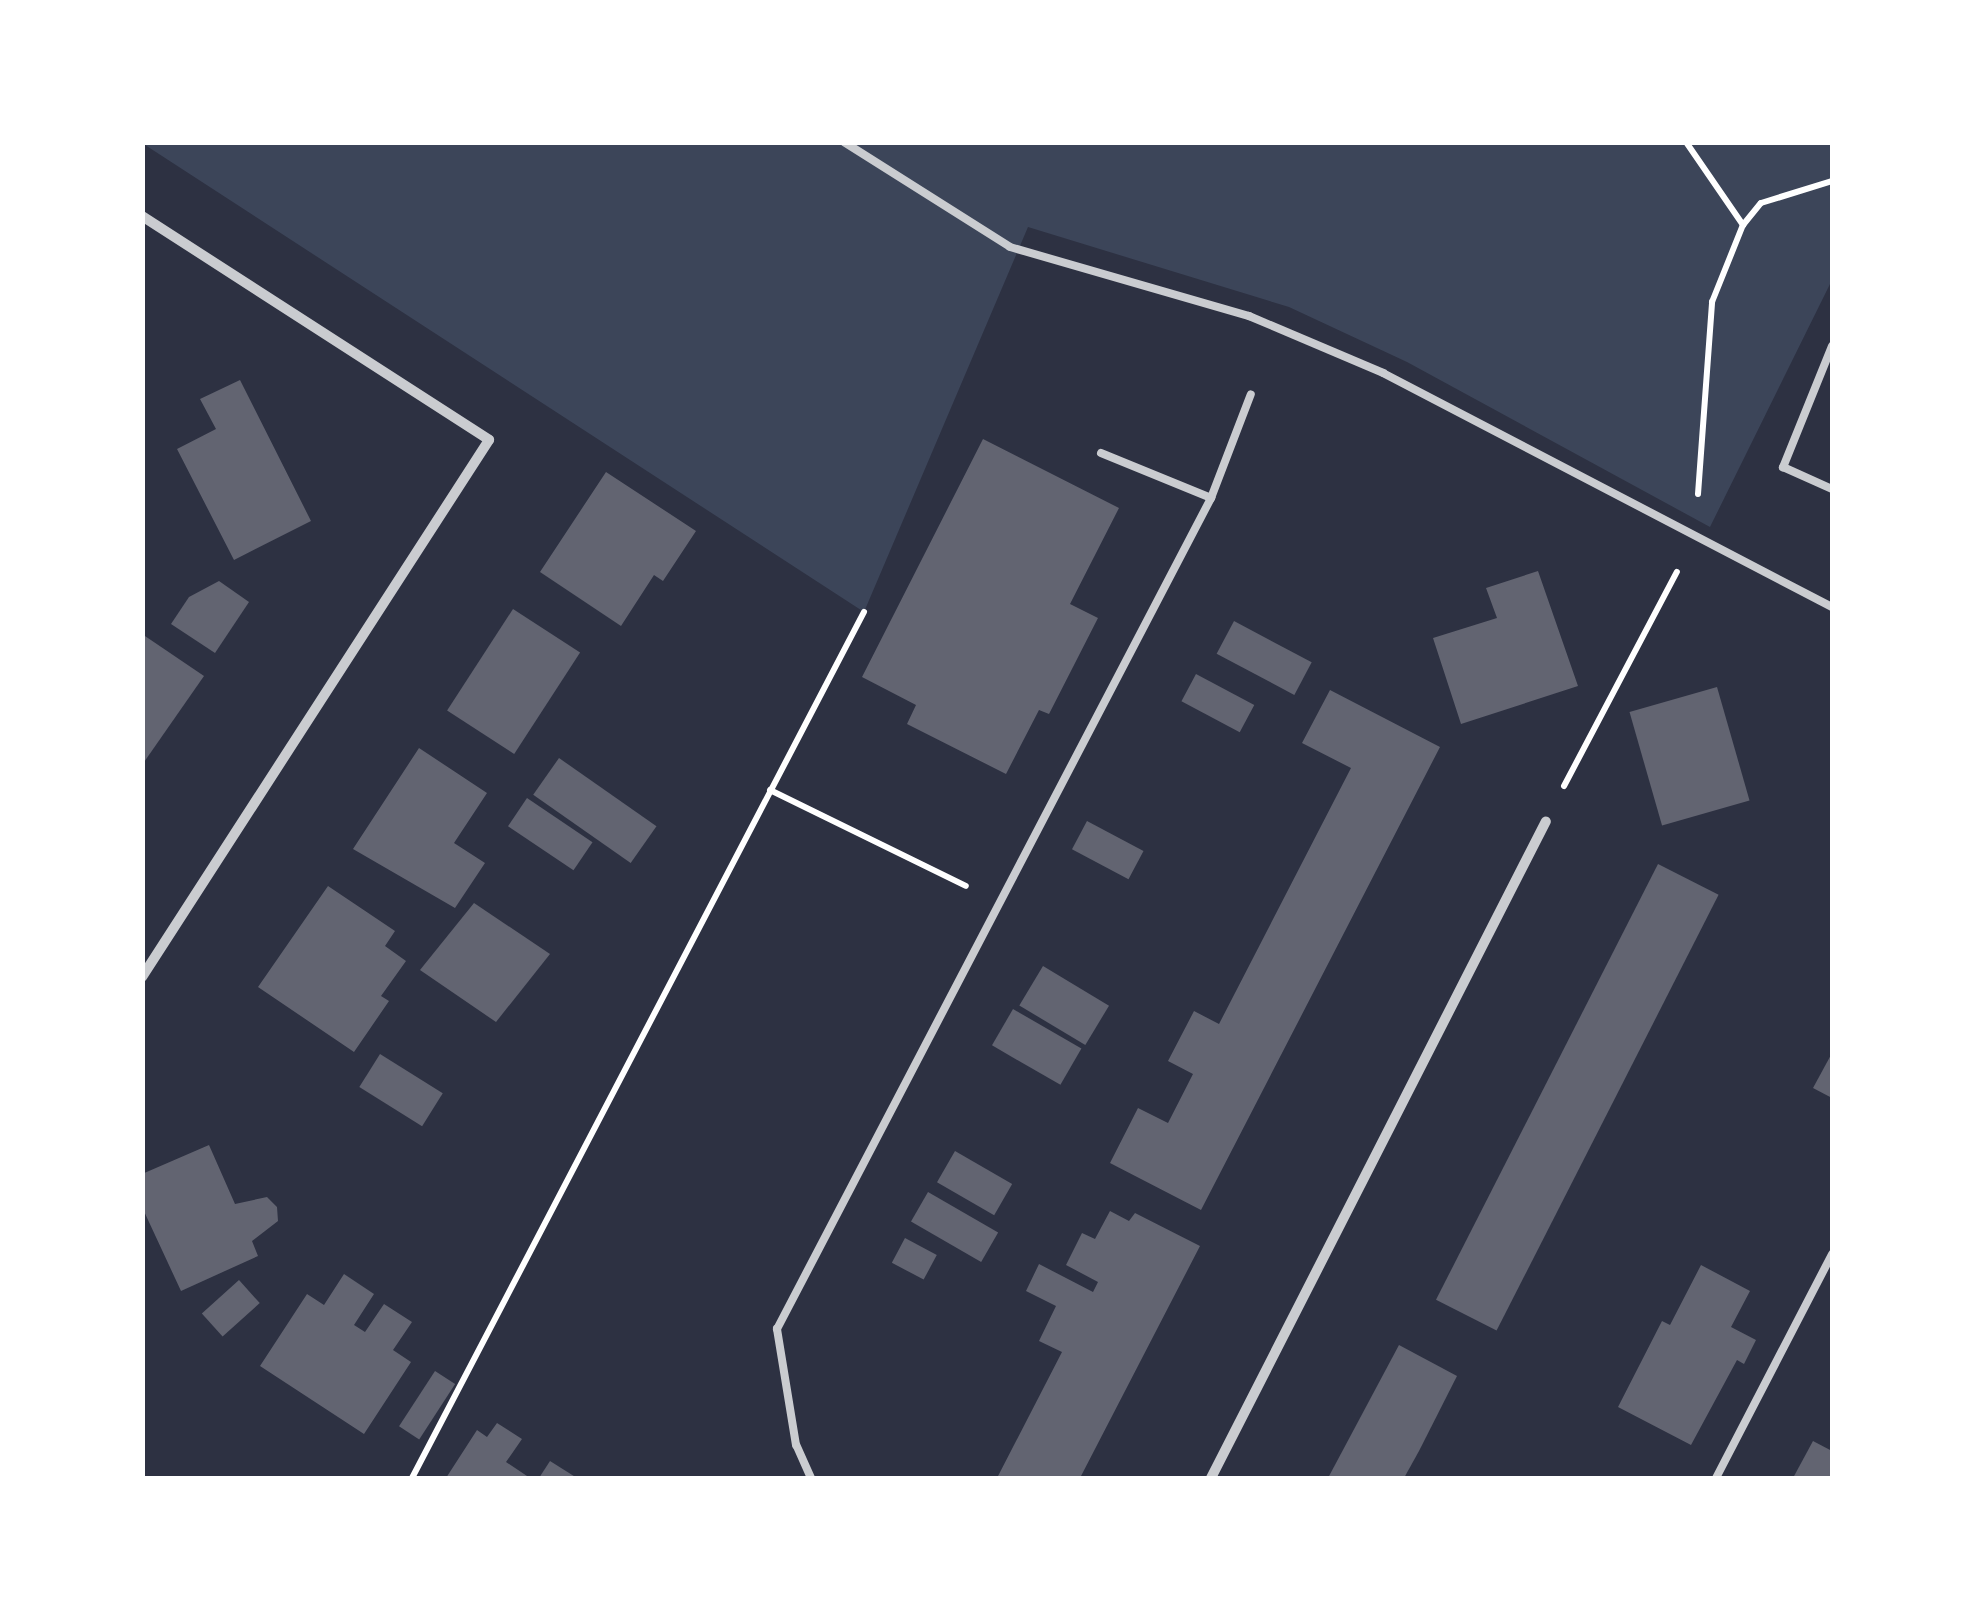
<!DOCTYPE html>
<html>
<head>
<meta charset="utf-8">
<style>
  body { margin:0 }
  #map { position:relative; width:1975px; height:1621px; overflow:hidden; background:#2d3142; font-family:"Playfair Display",serif }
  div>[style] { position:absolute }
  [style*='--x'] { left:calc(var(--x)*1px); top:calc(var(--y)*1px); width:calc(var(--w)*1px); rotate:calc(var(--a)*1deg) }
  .green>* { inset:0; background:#3c4559 }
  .building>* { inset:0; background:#626471; transform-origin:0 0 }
  .path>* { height:6px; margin:-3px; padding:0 3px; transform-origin:3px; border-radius:3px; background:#fff }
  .service>* { height:8px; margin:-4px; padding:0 4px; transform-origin:4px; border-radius:4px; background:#caccd0 }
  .minor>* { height:10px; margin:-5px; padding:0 5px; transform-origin:5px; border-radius:5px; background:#caccd0 }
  span { translate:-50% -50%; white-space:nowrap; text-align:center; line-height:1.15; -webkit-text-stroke:9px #fff; paint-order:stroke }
  .frame { position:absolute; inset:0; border:145px solid #fff; pointer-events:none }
</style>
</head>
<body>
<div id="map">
  <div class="green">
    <div style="clip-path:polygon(142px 143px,1832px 143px,1832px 280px,1710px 527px,1407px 362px,1289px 307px,1028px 227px,864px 612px)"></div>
  </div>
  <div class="building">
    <div style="clip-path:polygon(240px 380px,311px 521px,234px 560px,177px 449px,216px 429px,200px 399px)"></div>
    <div style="clip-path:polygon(983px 439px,1119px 508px,1070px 604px,1098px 618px,1049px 714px,1039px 710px,1006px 774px,907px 724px,916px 705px,862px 677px)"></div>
    <div style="clip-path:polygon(606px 472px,696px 531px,663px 581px,654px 575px,621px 626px,540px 572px)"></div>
    <div style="clip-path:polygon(1538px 571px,1578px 686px,1461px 724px,1433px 638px,1497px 618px,1486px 588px)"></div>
    <div style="clip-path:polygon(219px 581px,249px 602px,215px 653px,171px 624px,189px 597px)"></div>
    <div style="left:513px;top:609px;width:80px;height:121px;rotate:33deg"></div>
    <div style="left:1234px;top:621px;width:88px;height:37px;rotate:28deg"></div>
    <div style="clip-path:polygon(142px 634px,204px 676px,142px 765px)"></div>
    <div style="left:1196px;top:674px;width:66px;height:31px;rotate:28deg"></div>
    <div style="left:1717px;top:687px;width:118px;height:91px;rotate:74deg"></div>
    <div style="clip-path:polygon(1330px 690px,1440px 747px,1201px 1210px,1110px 1163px,1138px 1108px,1168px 1123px,1193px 1074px,1168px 1061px,1194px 1011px,1219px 1024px,1351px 768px,1302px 743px)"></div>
    <div style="clip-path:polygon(419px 748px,487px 793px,454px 843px,485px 863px,455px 908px,353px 849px)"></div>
    <div style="left:559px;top:758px;width:119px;height:45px;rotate:35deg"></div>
    <div style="left:527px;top:798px;width:79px;height:34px;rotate:34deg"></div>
    <div style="left:1087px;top:821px;width:64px;height:32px;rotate:28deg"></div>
    <div style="left:1658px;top:864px;width:68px;height:489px;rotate:27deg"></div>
    <div style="clip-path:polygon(328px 886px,395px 931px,385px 946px,406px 961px,381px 996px,389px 1001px,354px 1052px,258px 987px)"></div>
    <div style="clip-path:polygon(474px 903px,550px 954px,496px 1022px,420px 970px)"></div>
    <div style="left:1043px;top:966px;width:77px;height:46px;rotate:31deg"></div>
    <div style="left:1013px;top:1009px;width:79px;height:42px;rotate:30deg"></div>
    <div style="clip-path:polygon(1832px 1053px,1832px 1098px,1813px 1088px)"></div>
    <div style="left:380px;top:1054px;width:74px;height:39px;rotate:32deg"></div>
    <div style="clip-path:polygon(209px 1145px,235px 1204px,267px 1197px,277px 1207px,278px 1221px,252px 1241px,258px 1256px,181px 1291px,142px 1207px,142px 1174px)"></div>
    <div style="left:955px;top:1151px;width:66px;height:36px;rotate:30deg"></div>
    <div style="left:928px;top:1192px;width:81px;height:34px;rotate:30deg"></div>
    <div style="clip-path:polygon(1110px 1211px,1129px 1221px,1135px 1213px,1200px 1246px,1080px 1478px,997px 1478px,1062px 1352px,1039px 1341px,1056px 1306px,1026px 1291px,1039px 1264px,1093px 1292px,1098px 1282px,1066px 1265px,1082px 1233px,1095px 1239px)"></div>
    <div style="left:905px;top:1238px;width:36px;height:28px;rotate:28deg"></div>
    <div style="clip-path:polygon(1701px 1265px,1750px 1291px,1731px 1327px,1756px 1340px,1744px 1364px,1737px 1360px,1691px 1445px,1618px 1407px,1662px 1321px,1670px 1325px)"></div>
    <div style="clip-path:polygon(344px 1274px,374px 1294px,354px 1325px,365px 1332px,384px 1304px,412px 1322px,393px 1350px,411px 1362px,364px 1434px,260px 1366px,307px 1294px,324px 1305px)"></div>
    <div style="left:239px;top:1280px;width:31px;height:50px;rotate:48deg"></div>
    <div style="clip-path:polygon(1399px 1345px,1457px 1376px,1419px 1451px,1404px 1478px,1328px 1478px)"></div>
    <div style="left:435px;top:1371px;width:24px;height:66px;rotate:33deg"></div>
    <div style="clip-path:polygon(497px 1423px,522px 1439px,506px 1462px,530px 1478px,446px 1478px,477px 1430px,487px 1437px)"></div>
    <div style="clip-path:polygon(1813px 1441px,1832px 1451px,1832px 1478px,1793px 1478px)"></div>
    <div style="clip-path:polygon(550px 1461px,577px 1478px,539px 1478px)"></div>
  </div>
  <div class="path">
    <div style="--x:1686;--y:142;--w:101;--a:55.5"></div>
    <div style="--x:1698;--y:494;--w:193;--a:-85.8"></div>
    <div style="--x:1712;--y:302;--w:83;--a:-68.1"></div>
    <div style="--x:1743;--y:225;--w:28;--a:-51"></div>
    <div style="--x:1761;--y:203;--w:74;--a:-17.2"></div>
    <div style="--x:1564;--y:786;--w:242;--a:-62.2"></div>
    <div style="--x:770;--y:790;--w:218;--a:26.1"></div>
    <div style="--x:412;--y:1478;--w:977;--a:-62.44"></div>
  </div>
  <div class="service">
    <div style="--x:844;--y:142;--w:196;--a:32.3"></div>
    <div style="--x:1010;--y:247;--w:249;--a:16.1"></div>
    <div style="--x:1249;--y:316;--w:146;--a:23"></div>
    <div style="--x:1383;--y:373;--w:506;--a:27.53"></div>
    <div style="--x:1832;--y:346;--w:131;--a:112"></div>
    <div style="--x:1783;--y:467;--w:54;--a:24.2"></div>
    <div style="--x:1101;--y:453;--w:119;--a:22.2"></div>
    <div style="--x:811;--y:1478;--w:36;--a:-114"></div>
    <div style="--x:796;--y:1445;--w:118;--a:-99.3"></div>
    <div style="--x:777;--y:1329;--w:938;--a:-62.42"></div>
    <div style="--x:1211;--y:498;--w:111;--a:-69"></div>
    <div style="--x:1716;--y:1478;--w:252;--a:-62.6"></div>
  </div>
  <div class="minor">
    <div style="--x:142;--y:216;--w:413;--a:32.8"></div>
    <div style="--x:489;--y:440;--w:639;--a:122.87"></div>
    <div style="--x:1211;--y:1478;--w:737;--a:-62.98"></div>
  </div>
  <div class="frame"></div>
</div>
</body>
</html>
